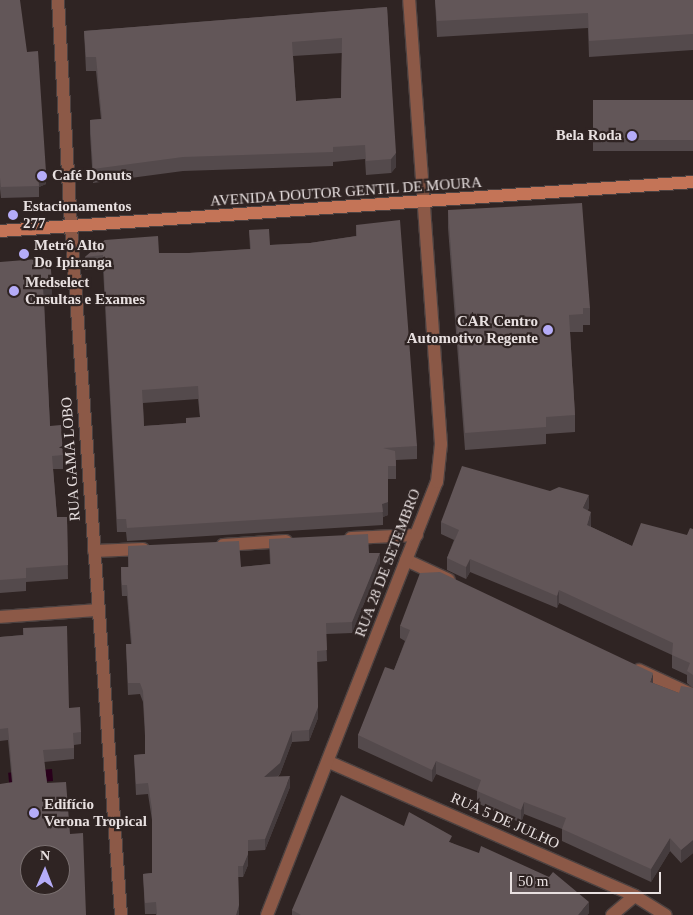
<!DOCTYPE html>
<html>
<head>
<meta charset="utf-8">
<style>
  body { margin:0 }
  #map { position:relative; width:693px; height:915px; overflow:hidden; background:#2f2423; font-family:Georgia,serif }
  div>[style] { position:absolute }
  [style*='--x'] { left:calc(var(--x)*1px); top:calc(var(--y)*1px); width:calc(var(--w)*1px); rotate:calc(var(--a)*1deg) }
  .water>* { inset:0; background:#29001b; transform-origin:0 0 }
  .roads { filter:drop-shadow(1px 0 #4d4241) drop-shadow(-1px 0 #4d4241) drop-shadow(0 1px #4d4241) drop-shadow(0 -1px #4d4241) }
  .minor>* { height:12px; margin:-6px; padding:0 6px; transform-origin:6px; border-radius:6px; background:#8c5947 }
  .tertiary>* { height:12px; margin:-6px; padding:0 6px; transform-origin:6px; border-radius:6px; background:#8c5947 }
  .secondary>* { height:12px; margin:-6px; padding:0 6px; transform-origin:6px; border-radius:6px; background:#c47457 }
  .wall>* { inset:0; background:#544a4c; transform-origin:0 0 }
  .shaded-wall>* { inset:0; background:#453c3e }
  .building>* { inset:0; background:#625658; transform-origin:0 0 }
  .dots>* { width:14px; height:14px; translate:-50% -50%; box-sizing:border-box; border:2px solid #2f2423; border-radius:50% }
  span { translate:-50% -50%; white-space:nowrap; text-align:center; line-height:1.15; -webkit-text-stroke:4.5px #2f2423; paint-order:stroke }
  .poi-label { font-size:15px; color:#e8e0e0; font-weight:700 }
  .right { translate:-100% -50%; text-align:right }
  .left { translate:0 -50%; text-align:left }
  .street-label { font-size:15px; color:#e8e0e0 }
  .north { position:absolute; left:20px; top:845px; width:50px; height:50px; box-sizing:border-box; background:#2f2423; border:1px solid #796f6f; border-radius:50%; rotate:1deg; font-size:14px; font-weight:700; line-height:20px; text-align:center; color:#e8e0e0 }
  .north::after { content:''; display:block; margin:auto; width:18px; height:22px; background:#b5acf8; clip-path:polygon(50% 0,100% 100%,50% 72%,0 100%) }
  .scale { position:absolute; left:510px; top:872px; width:151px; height:22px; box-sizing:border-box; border:2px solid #e8e0e0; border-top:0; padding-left:6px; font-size:15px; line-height:18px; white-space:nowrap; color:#e8e0e0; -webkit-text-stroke:4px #2f2423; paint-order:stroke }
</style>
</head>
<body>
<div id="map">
  <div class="water">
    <div style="left:52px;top:769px;width:12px;height:44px;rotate:85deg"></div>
  </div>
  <div class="roads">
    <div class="minor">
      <div style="--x:58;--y:0;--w:227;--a:86.7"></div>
      <div style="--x:351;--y:538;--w:66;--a:-2.6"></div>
      <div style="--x:223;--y:545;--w:63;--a:-3.6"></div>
      <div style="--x:94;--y:551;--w:49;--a:-2.3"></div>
      <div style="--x:406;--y:560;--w:47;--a:24.9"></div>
      <div style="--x:0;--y:617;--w:97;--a:-4.1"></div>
      <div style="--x:639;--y:670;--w:60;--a:24.8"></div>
      <div style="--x:329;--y:762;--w:334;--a:23.6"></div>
      <div style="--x:635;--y:896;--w:36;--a:32"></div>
      <div style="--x:267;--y:915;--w:465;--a:-68.6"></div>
      <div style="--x:437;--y:482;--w:38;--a:-84"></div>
      <div style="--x:441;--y:444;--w:445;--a:-94.1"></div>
      <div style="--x:612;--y:915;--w:30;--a:-40"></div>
    </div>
    <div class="tertiary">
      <div style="--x:71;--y:227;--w:690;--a:85.84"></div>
    </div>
    <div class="secondary">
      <div style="--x:0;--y:231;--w:695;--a:-4.04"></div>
    </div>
  </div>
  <div class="wall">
    <div style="clip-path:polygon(0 0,27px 52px,46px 184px,39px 187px,39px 197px,1px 198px,0 189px)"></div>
    <div style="clip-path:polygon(435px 0,693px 0,693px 50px,589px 57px,588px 28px,437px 37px)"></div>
    <div style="clip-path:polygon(evenodd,387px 7px,396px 167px,391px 173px,366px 175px,365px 159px,333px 162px,333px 166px,183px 171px,93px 183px,90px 134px,90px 120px,101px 119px,96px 71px,86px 71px,84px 31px,387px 7px,342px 53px,341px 98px,296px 101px,293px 56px,342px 53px)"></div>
    <div style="left:693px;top:100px;width:51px;height:100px;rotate:90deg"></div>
    <div style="clip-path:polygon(448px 210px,590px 308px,590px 325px,583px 325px,583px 332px,570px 332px,575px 415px,575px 432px,546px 434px,546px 444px,465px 450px,448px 228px)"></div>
    <div style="clip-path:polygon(evenodd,356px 225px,417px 446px,417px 459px,396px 460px,396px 479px,388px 479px,388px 515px,383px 517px,383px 525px,127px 541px,126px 532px,117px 532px,103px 268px,85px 270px,85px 257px,105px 240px,159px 253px,189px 253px,250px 249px,249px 230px,270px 245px,310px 243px,356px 236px,356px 225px,198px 399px,200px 417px,186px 423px,144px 426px,143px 403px,198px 399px)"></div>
    <div style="clip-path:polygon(0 262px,52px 296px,44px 299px,50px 426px,63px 455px,63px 469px,53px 469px,57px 517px,67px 517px,68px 579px,26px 582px,26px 591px,0 593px)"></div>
    <div style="clip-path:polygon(589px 508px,587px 510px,591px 524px,591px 527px,632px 546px,687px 535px,693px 529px,693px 688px,687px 683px,687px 675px,672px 668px,672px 655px,559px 603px,557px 608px,470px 572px,466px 579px,447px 570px,447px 558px,454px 540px,441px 534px,441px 522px)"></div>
    <div style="clip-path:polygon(269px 539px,369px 553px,380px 564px,352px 633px,326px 634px,327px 661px,317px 662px,318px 718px,309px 741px,292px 742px,280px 774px,278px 777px,290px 787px,265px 850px,248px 851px,248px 865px,243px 877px,238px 877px,239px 915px,156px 915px,156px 914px,145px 914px,143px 874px,152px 873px,152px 820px,148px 794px,136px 795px,134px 755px,145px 754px,145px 736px,143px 702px,140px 694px,128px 695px,126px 644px,131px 644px,127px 596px,122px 596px,121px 579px,121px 567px,128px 567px,128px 546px,241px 567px,270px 564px)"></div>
    <div style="clip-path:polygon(400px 626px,653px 683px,679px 693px,693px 688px,693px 853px,681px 863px,670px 851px,651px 882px,562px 841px,562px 829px,524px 814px,521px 823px,477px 803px,477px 791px,436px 774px,432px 782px,358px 748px,358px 735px,394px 670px,405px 641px,400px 638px)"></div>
    <div style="clip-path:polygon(23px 628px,69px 708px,81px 732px,81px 744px,74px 745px,74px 759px,44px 762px,47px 783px,70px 834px,86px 915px,12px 782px,8px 740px,0 741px,0 637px,23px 635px)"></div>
    <div style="clip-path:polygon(404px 826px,452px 843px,589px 913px,587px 915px,292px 915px,292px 910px)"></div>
  </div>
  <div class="shaded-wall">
    <div style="clip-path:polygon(396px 153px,396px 167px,391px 173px,391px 159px)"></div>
    <div style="clip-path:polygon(46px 172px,46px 184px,39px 187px,38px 176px)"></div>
    <div style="clip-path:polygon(52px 283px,52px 296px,43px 300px,43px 286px)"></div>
    <div style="clip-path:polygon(589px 495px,589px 508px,583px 521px,583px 508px)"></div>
    <div style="clip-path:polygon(388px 502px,388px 515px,383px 517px,382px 504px)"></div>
    <div style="clip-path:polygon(591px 512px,591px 524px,587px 538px,587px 525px)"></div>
    <div style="clip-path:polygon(380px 553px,380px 564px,352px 633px,352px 622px)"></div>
    <div style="clip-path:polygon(470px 559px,470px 572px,466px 579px,466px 567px)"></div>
    <div style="clip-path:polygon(559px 590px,559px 603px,557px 608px,557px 596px)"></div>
    <div style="clip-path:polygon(653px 673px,653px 686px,650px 682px)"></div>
    <div style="clip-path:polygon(318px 707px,318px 718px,309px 741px,309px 730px)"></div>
    <div style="clip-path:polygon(292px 731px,292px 742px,280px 774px,264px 788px,264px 777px)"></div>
    <div style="clip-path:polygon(436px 761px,436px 774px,432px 782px,432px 770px)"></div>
    <div style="clip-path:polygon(290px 776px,290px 787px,265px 850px,265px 839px)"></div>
    <div style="clip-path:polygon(524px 802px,524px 814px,521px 823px,521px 810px)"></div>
    <div style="clip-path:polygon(670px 838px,670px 851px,651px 882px,651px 869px)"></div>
    <div style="clip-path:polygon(693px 840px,693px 853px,681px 863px,681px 850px)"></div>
    <div style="clip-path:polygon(248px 854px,248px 865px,243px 877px,243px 866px)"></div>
    <div style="clip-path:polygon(589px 902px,589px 913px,587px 915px,578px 915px)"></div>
    <div style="clip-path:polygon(239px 905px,239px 915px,236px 915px)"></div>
  </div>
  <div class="building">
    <div style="clip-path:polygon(0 0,20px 0,27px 52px,38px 51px,46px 172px,38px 176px,39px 186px,1px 187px,0 178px)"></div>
    <div style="clip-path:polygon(435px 0,693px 0,693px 34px,589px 41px,588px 13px,437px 21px)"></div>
    <div style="clip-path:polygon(evenodd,387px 7px,396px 153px,391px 159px,366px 161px,365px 145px,333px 147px,333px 152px,183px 157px,93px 169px,90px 120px,102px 119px,96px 57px,86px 57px,84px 31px,387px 7px,342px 38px,341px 98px,296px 101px,292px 42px,342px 38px)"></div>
    <div style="left:693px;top:100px;width:40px;height:100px;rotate:90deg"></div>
    <div style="clip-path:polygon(582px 203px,590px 308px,583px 308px,583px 314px,569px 315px,575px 415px,546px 417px,546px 427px,465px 433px,448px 210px)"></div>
    <div style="clip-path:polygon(evenodd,400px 220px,417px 446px,383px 448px,395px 451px,396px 466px,388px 466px,388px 502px,382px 504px,383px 512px,127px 528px,126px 519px,117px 519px,103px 255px,85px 257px,105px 240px,158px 236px,159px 253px,189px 253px,251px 249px,249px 230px,269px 229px,270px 245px,310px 243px,357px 236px,356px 225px,400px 220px,198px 386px,200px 417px,186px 418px,186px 423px,144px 426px,142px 390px,198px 386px)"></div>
    <div style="clip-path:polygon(50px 258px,52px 283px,43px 286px,50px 426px,61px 425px,63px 455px,52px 456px,57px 517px,67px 517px,68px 565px,26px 568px,26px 578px,0 580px,0 262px)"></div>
    <div style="clip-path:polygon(462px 466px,550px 491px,559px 487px,589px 495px,583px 508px,591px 512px,587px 525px,632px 546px,641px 523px,687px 535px,690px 528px,693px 529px,693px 675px,687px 671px,690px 663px,672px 655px,673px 643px,559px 590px,557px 596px,470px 559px,466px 567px,447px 558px,459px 530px,441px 522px)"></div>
    <div style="clip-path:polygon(368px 534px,369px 553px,380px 553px,352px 622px,326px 623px,327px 650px,317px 651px,318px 707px,309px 730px,292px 731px,280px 763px,264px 777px,290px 776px,265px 839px,248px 840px,248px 854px,243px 866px,238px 866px,239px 905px,236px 915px,157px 915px,156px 902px,145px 903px,143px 874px,152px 873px,152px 809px,148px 783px,136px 784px,134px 755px,145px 754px,145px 727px,143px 691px,140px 683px,128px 683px,126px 644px,132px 644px,127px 585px,122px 585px,121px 567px,129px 567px,128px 546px,239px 541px,241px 567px,271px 564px,269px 539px)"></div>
    <div style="clip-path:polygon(440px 572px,653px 673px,650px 682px,679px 693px,681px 686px,693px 688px,693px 840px,681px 850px,670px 838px,651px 869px,562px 829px,566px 818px,524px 802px,521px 810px,477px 791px,481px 780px,436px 761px,432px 770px,358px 735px,385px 667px,394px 670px,410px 630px,400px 626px,420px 573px)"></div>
    <div style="clip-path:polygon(evenodd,67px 626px,69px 708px,80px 707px,81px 732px,73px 733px,74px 748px,43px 750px,47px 783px,66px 782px,70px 834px,83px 833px,86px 915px,0 915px,0 784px,13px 782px,8px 728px,0 729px,0 637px,24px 635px,23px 628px,67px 626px,30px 855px,60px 855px,60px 885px,30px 885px,30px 855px)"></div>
    <div style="clip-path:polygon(341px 795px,404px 826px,409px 812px,452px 836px,449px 842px,479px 853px,481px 846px,549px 877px,553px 872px,589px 902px,578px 915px,301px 915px,292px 910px)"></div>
  </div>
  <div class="dots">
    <div style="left:632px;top:136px;background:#b5acf8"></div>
    <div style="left:42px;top:176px;background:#b5acf8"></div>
    <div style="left:13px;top:215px;background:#b5acf8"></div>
    <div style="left:24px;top:254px;background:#b5acf8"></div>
    <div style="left:14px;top:291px;background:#b5acf8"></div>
    <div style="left:548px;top:330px;background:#b5acf8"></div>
    <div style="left:34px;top:813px;background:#b5acf8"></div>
  </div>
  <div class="poi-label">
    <span class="right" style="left:622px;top:136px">Bela Roda</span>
    <span class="left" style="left:52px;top:176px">Café Donuts</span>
    <span class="left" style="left:23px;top:215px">Estacionamentos<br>277</span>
    <span class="left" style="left:34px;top:254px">Metrô Alto<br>Do Ipiranga</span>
    <span class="left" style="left:25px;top:291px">Medselect<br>Cnsultas e Exames</span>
    <span class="right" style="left:538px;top:330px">CAR Centro<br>Automotivo Regente</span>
    <span class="left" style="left:44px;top:813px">Edifício<br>Verona Tropical</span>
  </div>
  <div class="street-label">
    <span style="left:346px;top:192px;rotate:-4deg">AVENIDA DOUTOR GENTIL DE MOURA</span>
    <span style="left:71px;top:459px;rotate:-94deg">RUA GAMA LOBO</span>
    <span style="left:388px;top:563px;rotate:-69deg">RUA 28 DE SETEMBRO</span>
    <span style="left:505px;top:821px;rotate:24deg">RUA 5 DE JULHO</span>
  </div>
  <div class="north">N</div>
  <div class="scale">50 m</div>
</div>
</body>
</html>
